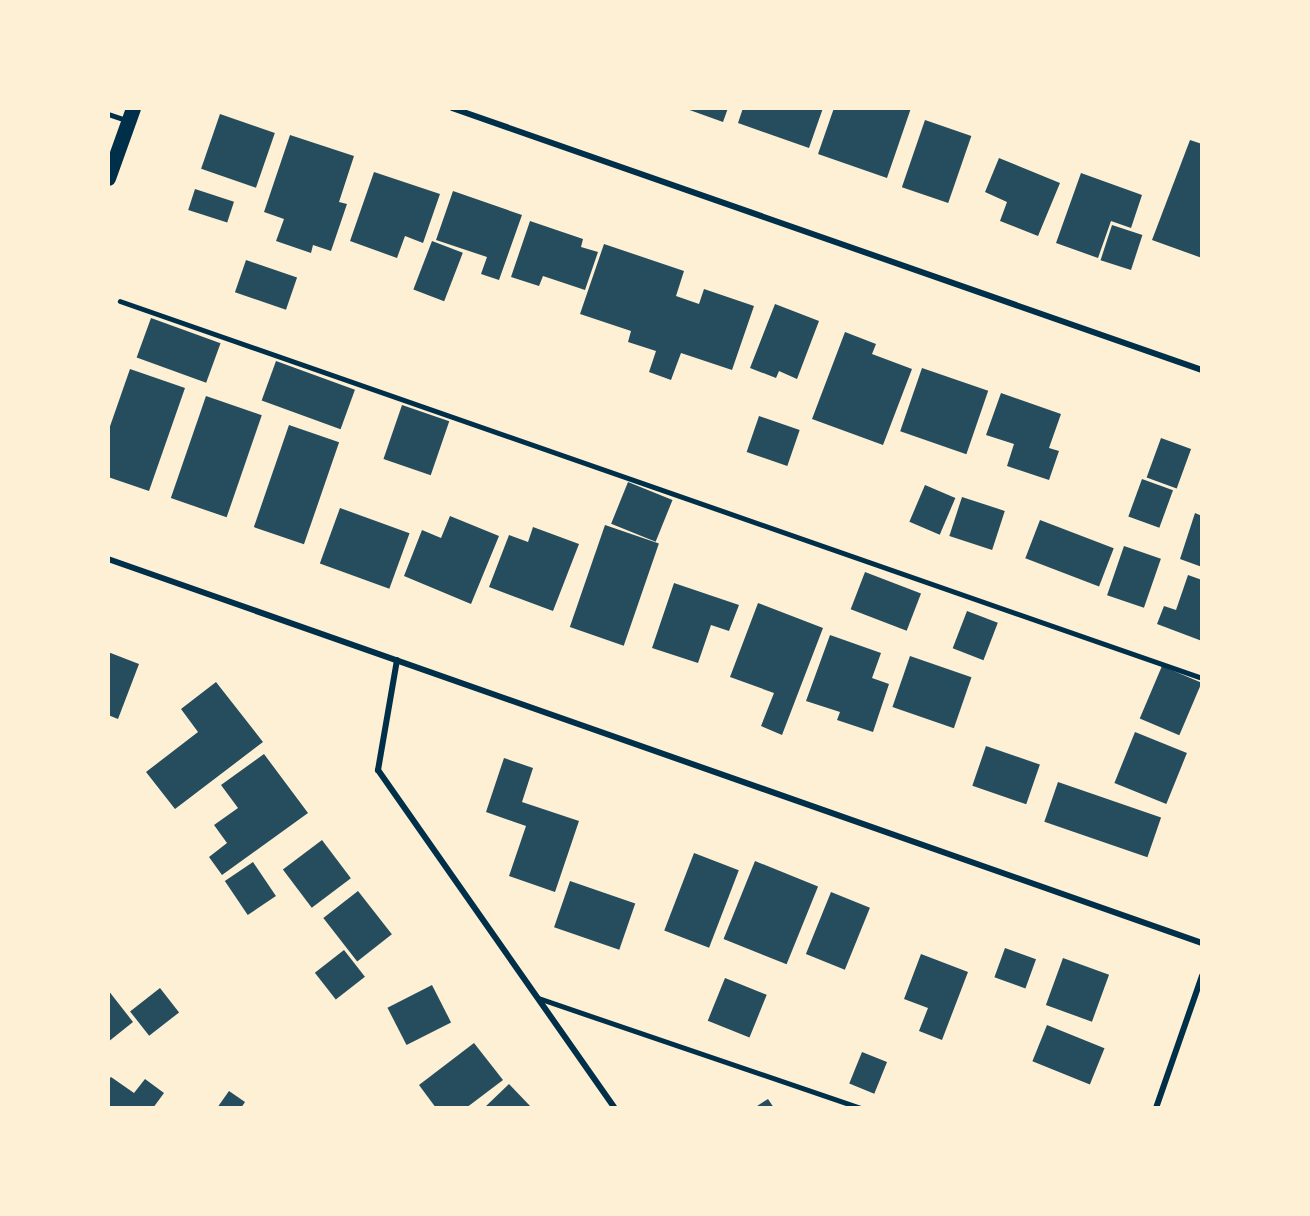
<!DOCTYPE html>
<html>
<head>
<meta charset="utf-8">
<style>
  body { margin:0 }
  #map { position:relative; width:1310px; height:1216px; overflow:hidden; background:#fdf0d5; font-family:Barlow,sans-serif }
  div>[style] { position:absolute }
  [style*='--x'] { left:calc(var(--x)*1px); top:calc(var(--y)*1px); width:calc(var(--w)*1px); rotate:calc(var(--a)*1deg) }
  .building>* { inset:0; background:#264d5e; transform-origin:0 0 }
  .service>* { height:4.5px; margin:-2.25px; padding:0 2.25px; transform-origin:2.25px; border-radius:2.25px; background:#003049 }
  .minor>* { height:6px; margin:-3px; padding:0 3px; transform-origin:3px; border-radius:3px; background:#003049 }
  .primary>* { height:15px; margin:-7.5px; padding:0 7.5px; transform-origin:7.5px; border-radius:7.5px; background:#003049 }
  span { translate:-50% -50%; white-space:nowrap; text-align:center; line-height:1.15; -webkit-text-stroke:6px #fdf0d5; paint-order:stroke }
  .frame { position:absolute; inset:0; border:110px solid #fdf0d5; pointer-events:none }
</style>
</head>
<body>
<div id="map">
  <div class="building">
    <div style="clip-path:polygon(684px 108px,728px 108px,723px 122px)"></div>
    <div style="clip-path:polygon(743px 108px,823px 108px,809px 148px,738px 123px)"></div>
    <div style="clip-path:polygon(834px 108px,911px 108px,887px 178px,818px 154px)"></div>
    <div style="left:220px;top:114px;width:58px;height:58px;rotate:19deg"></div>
    <div style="left:925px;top:120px;width:49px;height:71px;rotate:19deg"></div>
    <div style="clip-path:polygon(290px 135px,354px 156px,339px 202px,347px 204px,331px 251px,313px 245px,311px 253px,276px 241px,284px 219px,264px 212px)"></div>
    <div style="clip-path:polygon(1190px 140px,1202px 144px,1202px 258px,1152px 240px)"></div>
    <div style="clip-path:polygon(999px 158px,1060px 183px,1038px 236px,1000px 221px,1007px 202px,985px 192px)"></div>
    <div style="clip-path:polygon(374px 172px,440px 194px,423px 243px,405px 236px,397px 258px,350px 241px)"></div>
    <div style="clip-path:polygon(1081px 173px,1142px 195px,1131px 228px,1111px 221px,1098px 258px,1056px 243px)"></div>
    <div style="left:195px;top:189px;width:41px;height:22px;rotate:18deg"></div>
    <div style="clip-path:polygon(453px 191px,522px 215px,499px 280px,481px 274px,487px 257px,436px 240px)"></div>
    <div style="clip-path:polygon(530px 221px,583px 239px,581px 247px,598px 252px,585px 290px,543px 276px,539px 286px,511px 277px)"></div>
    <div style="left:1112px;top:225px;width:32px;height:37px;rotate:18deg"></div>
    <div style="left:432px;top:241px;width:33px;height:52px;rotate:21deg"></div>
    <div style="clip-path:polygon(604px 244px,684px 271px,676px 296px,699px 304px,704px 289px,754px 306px,732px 370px,681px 353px,671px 380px,649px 372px,656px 351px,628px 342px,631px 331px,580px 314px)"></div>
    <div style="left:246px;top:260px;width:54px;height:34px;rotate:19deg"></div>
    <div style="clip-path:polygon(775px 304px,819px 321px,797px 379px,779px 371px,776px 378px,750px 368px)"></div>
    <div style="left:151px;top:318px;width:74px;height:42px;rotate:20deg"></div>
    <div style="clip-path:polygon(845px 332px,876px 344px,872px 354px,912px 369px,883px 445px,812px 419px)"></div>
    <div style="left:276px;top:361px;width:84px;height:42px;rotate:20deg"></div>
    <div style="left:922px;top:368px;width:70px;height:67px;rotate:19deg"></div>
    <div style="clip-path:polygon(130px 369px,185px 388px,149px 491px,108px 477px,108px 432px)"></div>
    <div style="clip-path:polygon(1001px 393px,1061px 414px,1049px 448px,1059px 451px,1049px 480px,1007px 466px,1014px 444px,986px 435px)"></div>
    <div style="left:206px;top:396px;width:59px;height:108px;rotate:19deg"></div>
    <div style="left:402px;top:405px;width:50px;height:57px;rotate:19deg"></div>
    <div style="left:759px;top:416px;width:43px;height:38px;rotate:19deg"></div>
    <div style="left:289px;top:425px;width:53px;height:108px;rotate:19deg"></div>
    <div style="left:1161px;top:438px;width:32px;height:42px;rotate:20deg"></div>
    <div style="left:1142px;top:479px;width:33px;height:40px;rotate:20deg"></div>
    <div style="left:628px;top:482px;width:48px;height:45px;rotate:22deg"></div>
    <div style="left:925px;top:485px;width:33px;height:40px;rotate:23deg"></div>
    <div style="left:962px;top:497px;width:45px;height:41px;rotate:18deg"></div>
    <div style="left:340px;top:508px;width:74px;height:59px;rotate:20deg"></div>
    <div style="clip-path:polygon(1195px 513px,1202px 516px,1202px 567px,1180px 559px)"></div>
    <div style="clip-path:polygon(450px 516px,499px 536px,471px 604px,404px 576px,422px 530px,441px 538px)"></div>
    <div style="left:1040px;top:520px;width:79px;height:41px;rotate:21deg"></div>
    <div style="left:605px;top:525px;width:57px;height:108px;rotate:19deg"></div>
    <div style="clip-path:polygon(533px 527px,579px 544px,553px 611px,489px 587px,509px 535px,528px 542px)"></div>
    <div style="left:1124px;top:546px;width:39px;height:52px;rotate:19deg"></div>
    <div style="left:865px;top:572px;width:60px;height:40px;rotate:21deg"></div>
    <div style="clip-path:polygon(1188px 575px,1202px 580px,1202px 641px,1157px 624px,1164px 606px,1176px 610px)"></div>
    <div style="clip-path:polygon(674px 583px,739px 605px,729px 631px,711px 625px,698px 663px,652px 648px)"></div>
    <div style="clip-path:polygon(758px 603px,823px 628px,782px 735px,761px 726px,774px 693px,730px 677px)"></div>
    <div style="left:967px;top:611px;width:33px;height:40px;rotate:21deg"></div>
    <div style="clip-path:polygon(830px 635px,881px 653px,872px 678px,889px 684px,873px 732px,837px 720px,840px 712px,806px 701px)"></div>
    <div style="clip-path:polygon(108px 652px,139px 664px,118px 719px,108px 715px)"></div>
    <div style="left:910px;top:656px;width:65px;height:54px;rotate:19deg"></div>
    <div style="left:1162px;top:666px;width:43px;height:57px;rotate:23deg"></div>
    <div style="clip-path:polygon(216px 682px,263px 742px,175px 809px,146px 772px,198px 732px,181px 709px)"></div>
    <div style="left:1135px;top:732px;width:56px;height:55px;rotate:22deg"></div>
    <div style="left:986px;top:746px;width:57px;height:42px;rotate:19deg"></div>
    <div style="clip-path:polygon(264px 754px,308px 813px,222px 875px,209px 857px,227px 843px,214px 825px,238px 808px,221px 785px)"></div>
    <div style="clip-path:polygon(504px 758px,533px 768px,522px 802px,579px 821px,555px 892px,509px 876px,526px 826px,486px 812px)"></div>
    <div style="left:1058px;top:782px;width:109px;height:42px;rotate:19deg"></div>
    <div style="left:322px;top:840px;width:48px;height:49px;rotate:53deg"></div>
    <div style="left:694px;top:853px;width:48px;height:83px;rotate:21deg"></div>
    <div style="left:755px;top:861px;width:68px;height:84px;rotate:22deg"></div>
    <div style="left:253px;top:862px;width:41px;height:34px;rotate:56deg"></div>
    <div style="left:570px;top:881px;width:69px;height:49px;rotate:19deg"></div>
    <div style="left:358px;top:891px;width:55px;height:44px;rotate:52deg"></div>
    <div style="left:831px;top:892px;width:42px;height:67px;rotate:22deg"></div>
    <div style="left:1005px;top:948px;width:33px;height:31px;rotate:20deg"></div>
    <div style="left:344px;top:950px;width:34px;height:37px;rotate:52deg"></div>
    <div style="clip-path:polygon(921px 954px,968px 972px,942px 1040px,919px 1031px,928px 1008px,904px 999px)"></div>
    <div style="left:1063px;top:958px;width:49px;height:50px;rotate:20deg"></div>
    <div style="left:725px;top:978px;width:45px;height:46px;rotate:22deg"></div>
    <div style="left:432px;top:985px;width:42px;height:50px;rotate:63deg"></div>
    <div style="left:160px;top:988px;width:31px;height:38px;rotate:52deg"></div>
    <div style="clip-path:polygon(108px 990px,133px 1022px,108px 1042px)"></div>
    <div style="left:1047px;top:1025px;width:62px;height:39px;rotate:22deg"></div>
    <div style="clip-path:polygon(474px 1043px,503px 1080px,466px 1108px,436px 1108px,419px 1085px)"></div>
    <div style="left:862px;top:1052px;width:27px;height:34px;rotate:22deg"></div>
    <div style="clip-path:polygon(111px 1077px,134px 1093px,145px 1079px,164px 1093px,153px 1108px,108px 1108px,108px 1080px)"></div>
    <div style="clip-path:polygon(509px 1084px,532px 1108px,484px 1108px)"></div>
    <div style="clip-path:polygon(229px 1091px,245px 1102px,241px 1108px,217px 1108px)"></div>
    <div style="clip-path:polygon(768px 1099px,774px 1108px,754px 1108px)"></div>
  </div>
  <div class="service">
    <div style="--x:108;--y:114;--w:19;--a:18"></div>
    <div style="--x:120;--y:301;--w:1146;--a:19.21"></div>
    <div style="--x:538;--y:998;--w:341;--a:18.8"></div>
  </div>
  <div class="minor">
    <div style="--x:452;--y:108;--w:794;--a:19.26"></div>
    <div style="--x:108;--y:559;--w:1159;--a:19.34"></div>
    <div style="--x:397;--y:660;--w:112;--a:99.8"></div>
    <div style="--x:378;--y:770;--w:413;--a:55"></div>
    <div style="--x:1156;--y:1108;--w:140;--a:-70.8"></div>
  </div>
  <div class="primary">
    <div style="--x:108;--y:178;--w:74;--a:-70.3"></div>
  </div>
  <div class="frame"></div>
</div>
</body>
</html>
